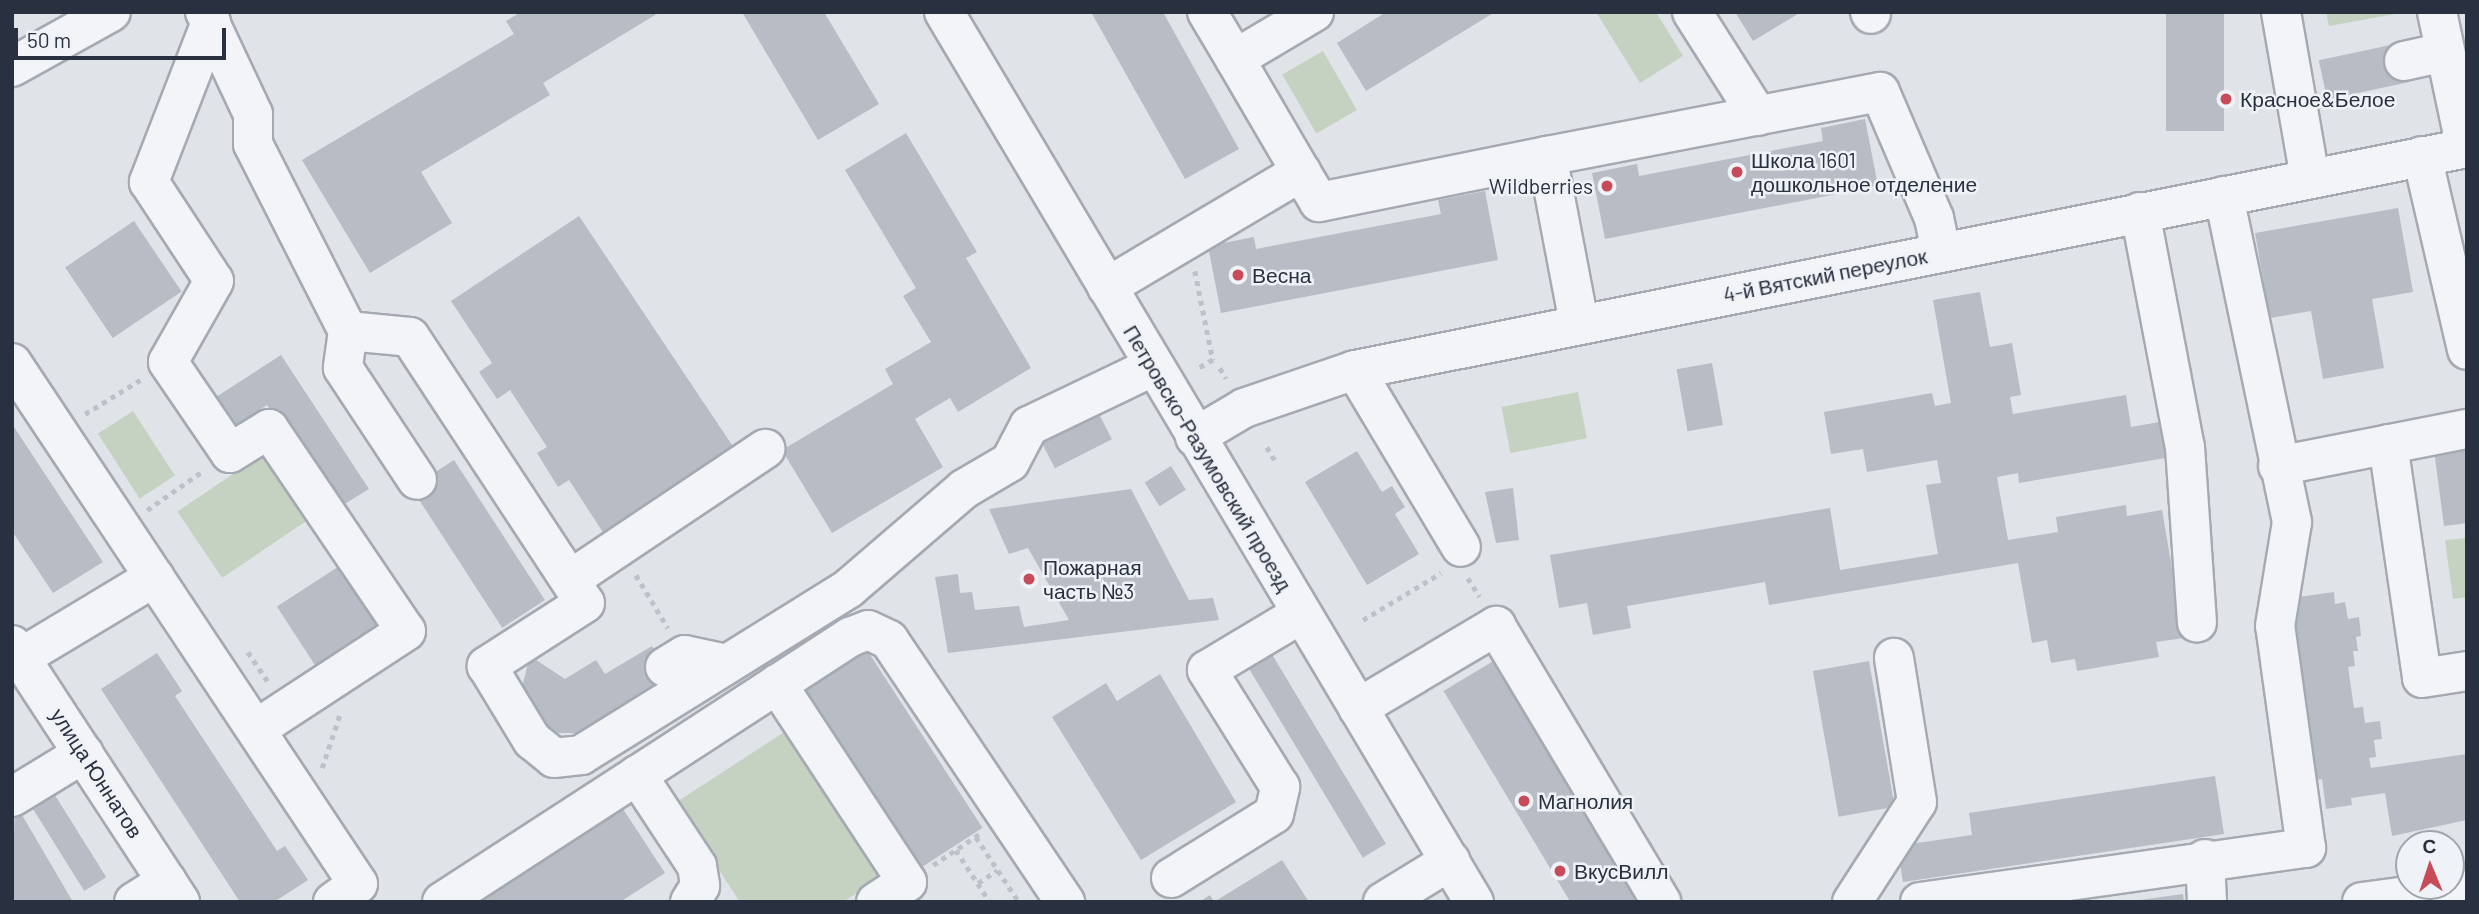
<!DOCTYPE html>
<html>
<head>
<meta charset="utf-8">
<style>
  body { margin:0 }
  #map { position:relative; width:2479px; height:914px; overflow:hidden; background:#e0e3e8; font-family:Barlow,sans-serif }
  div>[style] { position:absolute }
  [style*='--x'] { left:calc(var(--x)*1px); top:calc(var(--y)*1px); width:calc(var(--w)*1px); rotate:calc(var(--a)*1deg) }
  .green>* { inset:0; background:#c5d2c1; transform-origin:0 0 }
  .building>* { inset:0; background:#b7bcc5; transform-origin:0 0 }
  .path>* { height:4.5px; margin-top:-2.25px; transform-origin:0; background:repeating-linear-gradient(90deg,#bec1c7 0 5px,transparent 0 10px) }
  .roads { filter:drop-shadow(2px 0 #a5aab2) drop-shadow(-2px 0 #a5aab2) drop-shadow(0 2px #a5aab2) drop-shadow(0 -2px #a5aab2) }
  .minor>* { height:38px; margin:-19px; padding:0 19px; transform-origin:19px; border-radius:19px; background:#f2f4f7 }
  .dots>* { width:19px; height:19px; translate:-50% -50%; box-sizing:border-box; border:4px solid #eff2f6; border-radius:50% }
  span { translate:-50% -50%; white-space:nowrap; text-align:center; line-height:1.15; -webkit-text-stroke:5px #eff2f6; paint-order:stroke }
  .poi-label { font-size:21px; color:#29303f }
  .left { translate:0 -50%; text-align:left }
  .right { translate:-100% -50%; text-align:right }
  .street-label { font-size:21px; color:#29303f }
  .frame { position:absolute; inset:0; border:14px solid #29303f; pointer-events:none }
  .north { position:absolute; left:2395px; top:830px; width:70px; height:70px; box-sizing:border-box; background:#eff2f6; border:2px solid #a0a4ad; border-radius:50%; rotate:358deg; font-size:19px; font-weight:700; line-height:28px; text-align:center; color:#29303f }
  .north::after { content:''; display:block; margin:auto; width:24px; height:32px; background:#c74b59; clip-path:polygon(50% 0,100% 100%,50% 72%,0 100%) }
  .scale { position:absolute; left:14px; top:28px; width:212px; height:32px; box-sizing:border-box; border:4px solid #29303f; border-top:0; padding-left:9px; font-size:21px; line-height:24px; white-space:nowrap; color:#29303f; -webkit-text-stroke:5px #eff2f6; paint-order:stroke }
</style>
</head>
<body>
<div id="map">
  <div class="green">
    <div style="clip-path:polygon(1596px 12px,1656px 12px,1683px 56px,1640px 83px)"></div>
    <div style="clip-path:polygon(2326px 12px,2395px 12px,2395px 14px,2329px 26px)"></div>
    <div style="left:1323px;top:51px;width:68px;height:47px;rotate:60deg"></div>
    <div style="left:1578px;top:392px;width:47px;height:78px;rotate:79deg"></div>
    <div style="left:133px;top:411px;width:77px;height:42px;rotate:57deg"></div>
    <div style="left:276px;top:445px;width:80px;height:119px;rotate:56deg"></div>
    <div style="clip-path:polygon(2467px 538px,2467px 597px,2453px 599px,2445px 540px)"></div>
    <div style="clip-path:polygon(786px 731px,881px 877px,843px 902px,740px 902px,675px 803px)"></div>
  </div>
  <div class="building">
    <div style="clip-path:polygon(521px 12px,660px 12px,543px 83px,550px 95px,421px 172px,452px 223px,370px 273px,302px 160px,514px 34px,506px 21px)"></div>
    <div style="clip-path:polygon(742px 12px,824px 12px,879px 104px,818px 140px)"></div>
    <div style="clip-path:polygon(1091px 12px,1163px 12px,1239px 149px,1185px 179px)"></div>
    <div style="clip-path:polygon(1386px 12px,1495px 12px,1366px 91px,1337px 43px)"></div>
    <div style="clip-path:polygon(1735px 12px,1801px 12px,1753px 41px)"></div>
    <div style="left:2166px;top:12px;width:58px;height:119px"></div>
    <div style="left:2400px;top:43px;width:40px;height:83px;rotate:78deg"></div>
    <div style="clip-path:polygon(1865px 119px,1878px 186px,1605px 239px,1592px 173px,1637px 164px,1639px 176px,1823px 141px,1821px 128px)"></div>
    <div style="clip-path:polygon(906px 133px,977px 252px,966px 258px,1031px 368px,958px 412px,950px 398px,915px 419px,943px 467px,832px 533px,782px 450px,893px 384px,885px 369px,931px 342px,903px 296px,916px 288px,845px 170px)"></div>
    <div style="clip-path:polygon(1485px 191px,1498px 260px,1221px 313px,1208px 246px,1254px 237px,1256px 249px,1441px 214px,1438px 200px)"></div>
    <div style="clip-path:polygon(2398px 208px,2413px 292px,2372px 299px,2384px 368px,2323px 379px,2311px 311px,2270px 318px,2255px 233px)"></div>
    <div style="clip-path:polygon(579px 216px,736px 451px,606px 537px,569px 480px,558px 487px,537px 453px,547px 447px,510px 390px,497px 399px,479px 372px,492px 363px,451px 301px)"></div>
    <div style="left:134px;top:221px;width:85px;height:83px;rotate:56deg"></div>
    <div style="clip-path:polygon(1980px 292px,1990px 347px,2012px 343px,2021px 395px,2010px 397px,2013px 414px,2126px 395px,2131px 427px,2171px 420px,2177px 456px,2019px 483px,2018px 473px,1997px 477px,2008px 540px,2058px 532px,2056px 517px,2126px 505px,2127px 516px,2162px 510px,2184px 638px,2156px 642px,2159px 657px,2077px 671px,2075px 659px,2051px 663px,2047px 640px,2032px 643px,2018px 563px,1769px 605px,1765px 582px,1627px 606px,1631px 628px,1593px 635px,1587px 603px,1559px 608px,1550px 555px,1830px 508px,1840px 570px,1938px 554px,1926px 485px,1941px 483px,1937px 460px,1867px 472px,1863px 449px,1831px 454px,1824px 412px,1932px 393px,1935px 406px,1951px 403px,1933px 300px)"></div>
    <div style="clip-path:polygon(281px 355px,369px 489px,335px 510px,267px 405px,235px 426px,216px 397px)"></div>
    <div style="left:1712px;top:363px;width:63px;height:36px;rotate:80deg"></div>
    <div style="left:1096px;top:408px;width:35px;height:64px;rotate:63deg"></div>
    <div style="clip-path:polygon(12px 424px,103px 562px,53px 593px,12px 531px)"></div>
    <div style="clip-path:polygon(2467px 446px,2467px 523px,2444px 526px,2434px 450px)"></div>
    <div style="clip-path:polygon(1357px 451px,1382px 492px,1392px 486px,1398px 496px,1405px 507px,1395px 514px,1419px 554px,1367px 585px,1305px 482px)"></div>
    <div style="left:454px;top:460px;width:167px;height:51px;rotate:57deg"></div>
    <div style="left:1171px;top:466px;width:28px;height:31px;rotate:58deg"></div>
    <div style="clip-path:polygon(1513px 488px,1519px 540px,1496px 543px,1485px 492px)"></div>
    <div style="clip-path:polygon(1131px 489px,1189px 600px,1213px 598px,1219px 620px,948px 653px,935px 577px,958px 574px,960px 593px,972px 592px,975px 610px,1019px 606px,1024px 627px,1069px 620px,1028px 548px,1009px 554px,989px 509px)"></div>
    <div style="left:344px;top:563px;width:76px;height:80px;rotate:57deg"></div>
    <div style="clip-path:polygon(2334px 592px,2335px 604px,2345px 602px,2348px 619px,2359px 617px,2361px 636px,2356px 637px,2358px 651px,2353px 651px,2355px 666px,2348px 667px,2354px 708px,2363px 707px,2365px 723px,2380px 721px,2382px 739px,2374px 740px,2376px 757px,2369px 758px,2371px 768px,2467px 754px,2467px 820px,2392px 836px,2385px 793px,2351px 798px,2352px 805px,2326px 809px,2322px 779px,2311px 781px,2284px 599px)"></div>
    <div style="clip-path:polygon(652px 646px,674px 683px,588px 733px,559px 733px,545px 727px,521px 691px,530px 656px,565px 679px,596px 660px,605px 674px)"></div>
    <div style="left:867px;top:650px;width:212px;height:79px;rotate:57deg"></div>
    <div style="left:1270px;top:651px;width:225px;height:27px;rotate:59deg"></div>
    <div style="clip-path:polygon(157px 653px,182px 691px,175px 696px,277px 851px,285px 846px,308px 880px,274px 902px,240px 902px,101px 689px)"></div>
    <div style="left:1495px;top:660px;width:282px;height:60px;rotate:59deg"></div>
    <div style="left:1869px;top:661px;width:148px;height:57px;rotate:80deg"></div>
    <div style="clip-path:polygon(1160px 674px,1236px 802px,1141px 860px,1052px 717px,1106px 683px,1117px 701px)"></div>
    <div style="clip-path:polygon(2215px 776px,2224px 834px,1903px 882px,1897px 846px,1972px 835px,1969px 813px)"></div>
    <div style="left:48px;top:784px;width:110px;height:26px;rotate:58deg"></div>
    <div style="clip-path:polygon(15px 803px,73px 902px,12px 902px)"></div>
    <div style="clip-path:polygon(623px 809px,665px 873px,620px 902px,481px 902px)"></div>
    <div style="clip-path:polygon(1282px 860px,1309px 902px,1199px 902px,1210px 895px,1214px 902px)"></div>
    <div style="clip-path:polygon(2183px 894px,2184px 902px,2140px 902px,2140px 900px)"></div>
  </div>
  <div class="path">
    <div style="--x:1195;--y:271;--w:91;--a:78.6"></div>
    <div style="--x:1213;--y:360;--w:20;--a:150"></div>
    <div style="--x:1220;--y:368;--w:12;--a:59"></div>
    <div style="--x:85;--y:414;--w:65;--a:-31.7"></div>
    <div style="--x:1267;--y:447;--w:17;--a:59"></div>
    <div style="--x:147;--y:510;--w:68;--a:-34.9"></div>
    <div style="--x:636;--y:575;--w:62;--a:58.9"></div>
    <div style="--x:1468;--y:578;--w:22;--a:58"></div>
    <div style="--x:1363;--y:620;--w:91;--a:-31.1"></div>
    <div style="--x:248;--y:652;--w:36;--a:56"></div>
    <div style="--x:322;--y:768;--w:57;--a:-71.6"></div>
    <div style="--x:976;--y:837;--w:78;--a:56.5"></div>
    <div style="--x:956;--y:850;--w:62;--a:56.8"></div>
    <div style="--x:933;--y:865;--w:58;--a:-33.7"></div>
    <div style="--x:978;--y:883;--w:23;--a:-34"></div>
  </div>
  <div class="roads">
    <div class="minor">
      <div style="--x:205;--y:12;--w:113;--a:64.8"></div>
      <div style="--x:253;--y:114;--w:30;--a:90"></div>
      <div style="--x:253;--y:144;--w:210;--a:63.1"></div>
      <div style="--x:348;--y:331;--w:37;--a:98"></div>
      <div style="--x:343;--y:368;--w:134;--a:56.5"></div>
      <div style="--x:944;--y:12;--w:1036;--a:59.23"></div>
      <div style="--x:1207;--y:12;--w:55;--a:59.2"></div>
      <div style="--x:1692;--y:12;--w:123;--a:57.6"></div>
      <div style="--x:1870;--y:12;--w:2;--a:63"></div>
      <div style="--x:2281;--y:12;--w:169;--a:80.1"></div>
      <div style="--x:2437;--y:12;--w:139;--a:78"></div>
      <div style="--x:211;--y:22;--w:172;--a:111.2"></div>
      <div style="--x:149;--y:182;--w:118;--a:56.7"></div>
      <div style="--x:214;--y:281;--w:93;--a:119.6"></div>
      <div style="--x:168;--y:362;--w:110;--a:55.7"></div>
      <div style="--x:230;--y:453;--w:46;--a:-31.6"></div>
      <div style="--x:269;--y:429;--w:244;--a:55.9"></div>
      <div style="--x:406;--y:631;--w:179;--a:146.8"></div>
      <div style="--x:2404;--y:61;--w:42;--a:-12.4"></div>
      <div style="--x:12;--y:67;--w:113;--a:-29.1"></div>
      <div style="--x:2422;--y:156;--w:199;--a:76.9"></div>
      <div style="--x:1301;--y:172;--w:35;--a:59"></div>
      <div style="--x:1319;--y:202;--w:233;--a:-11.4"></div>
      <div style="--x:2140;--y:212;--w:239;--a:79.2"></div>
      <div style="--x:2185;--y:447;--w:176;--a:86.1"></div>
      <div style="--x:1107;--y:287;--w:226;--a:-30.7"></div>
      <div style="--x:1301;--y:172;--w:131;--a:-120.3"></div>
      <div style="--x:1235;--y:59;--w:92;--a:-30.7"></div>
      <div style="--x:1579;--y:323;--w:170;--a:-100.8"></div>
      <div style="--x:1547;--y:156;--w:339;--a:-10.9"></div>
      <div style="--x:1880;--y:92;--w:137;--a:66.8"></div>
      <div style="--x:1934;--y:218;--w:35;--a:78"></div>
      <div style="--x:348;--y:331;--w:62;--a:5.5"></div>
      <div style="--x:410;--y:337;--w:318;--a:56.7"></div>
      <div style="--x:585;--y:603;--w:117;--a:147.3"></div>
      <div style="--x:487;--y:666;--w:87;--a:58.7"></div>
      <div style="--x:532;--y:740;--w:28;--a:39"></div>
      <div style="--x:554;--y:758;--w:27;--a:-6"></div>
      <div style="--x:581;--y:755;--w:316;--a:-31.9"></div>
      <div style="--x:849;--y:588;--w:152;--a:-40.7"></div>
      <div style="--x:964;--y:489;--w:53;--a:-30.4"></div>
      <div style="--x:1010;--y:462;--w:41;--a:-62.2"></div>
      <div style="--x:1029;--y:426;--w:139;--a:-25.6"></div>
      <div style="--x:12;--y:363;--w:625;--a:56.41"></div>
      <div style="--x:358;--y:884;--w:31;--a:144"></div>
      <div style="--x:1355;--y:370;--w:206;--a:59.1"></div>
      <div style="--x:1195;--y:437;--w:57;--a:-30.6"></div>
      <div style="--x:1244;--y:408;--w:117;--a:-18.9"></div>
      <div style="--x:1355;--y:370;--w:1134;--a:-11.29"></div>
      <div style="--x:2388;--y:444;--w:236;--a:81.7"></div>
      <div style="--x:2422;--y:678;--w:46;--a:-8.8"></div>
      <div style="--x:2278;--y:466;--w:193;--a:-11.1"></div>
      <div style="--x:571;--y:579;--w:234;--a:-33.8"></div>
      <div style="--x:12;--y:645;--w:307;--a:56.8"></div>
      <div style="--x:20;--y:658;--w:157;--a:-31"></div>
      <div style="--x:665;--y:667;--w:23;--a:-31"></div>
      <div style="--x:685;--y:655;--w:43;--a:12.1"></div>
      <div style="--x:777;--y:684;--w:237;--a:56.7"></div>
      <div style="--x:907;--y:882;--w:37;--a:147"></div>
      <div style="--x:1358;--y:708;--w:161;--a:-30.7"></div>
      <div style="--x:1496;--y:626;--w:322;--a:59.1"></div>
      <div style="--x:637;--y:775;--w:109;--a:56.6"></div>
      <div style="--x:697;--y:866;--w:20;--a:81"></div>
      <div style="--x:700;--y:886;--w:19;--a:122"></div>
      <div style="--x:12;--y:797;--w:84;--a:-31.4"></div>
      <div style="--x:2205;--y:859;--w:43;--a:87.3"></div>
      <div style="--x:1171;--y:878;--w:121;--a:-31.9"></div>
      <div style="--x:1274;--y:814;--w:28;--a:-77"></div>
      <div style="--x:1280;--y:787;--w:138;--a:-122"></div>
      <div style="--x:1207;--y:670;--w:109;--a:-30.8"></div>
      <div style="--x:134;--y:902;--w:39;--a:-32"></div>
      <div style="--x:442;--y:902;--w:487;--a:-33"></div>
      <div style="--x:850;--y:637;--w:19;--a:-21"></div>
      <div style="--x:868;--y:630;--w:23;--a:25"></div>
      <div style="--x:889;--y:640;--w:316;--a:56.1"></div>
      <div style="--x:1383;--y:902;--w:79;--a:-31.5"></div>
      <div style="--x:1852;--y:902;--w:119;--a:-57"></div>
      <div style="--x:1917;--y:802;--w:146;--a:-99.1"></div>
      <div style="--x:1920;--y:902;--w:390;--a:-8"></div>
      <div style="--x:2306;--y:848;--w:224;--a:-97.9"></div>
      <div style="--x:2275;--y:626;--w:105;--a:-80.7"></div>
      <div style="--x:2292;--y:522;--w:333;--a:-101.8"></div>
      <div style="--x:2362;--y:902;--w:106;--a:-7.6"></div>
    </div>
  </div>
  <div class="dots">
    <div style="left:2226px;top:99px;background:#c74b59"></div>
    <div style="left:1737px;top:172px;background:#c74b59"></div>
    <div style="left:1607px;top:186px;background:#c74b59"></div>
    <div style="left:1238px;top:275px;background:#c74b59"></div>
    <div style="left:1029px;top:579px;background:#c74b59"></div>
    <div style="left:1524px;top:801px;background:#c74b59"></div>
    <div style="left:1560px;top:871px;background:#c74b59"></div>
  </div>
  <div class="poi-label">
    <span class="left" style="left:2240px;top:99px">Красное&amp;Белое</span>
    <span class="left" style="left:1751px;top:172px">Школа 1601<br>дошкольное отделение</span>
    <span class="right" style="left:1593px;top:186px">Wildberries</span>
    <span class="left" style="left:1252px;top:275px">Весна</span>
    <span class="left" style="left:1043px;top:579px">Пожарная<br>часть №3</span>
    <span class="left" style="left:1538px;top:801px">Магнолия</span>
    <span class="left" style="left:1574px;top:871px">ВкусВилл</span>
  </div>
  <div class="street-label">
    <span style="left:1825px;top:275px;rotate:-11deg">4-й Вятский переулок</span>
    <span style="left:1208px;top:458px;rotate:59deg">Петровско-Разумовский проезд</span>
    <span style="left:97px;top:773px;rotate:57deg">улица Юннатов</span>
  </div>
  <div class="frame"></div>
  <div class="north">С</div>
  <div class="scale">50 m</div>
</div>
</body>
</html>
